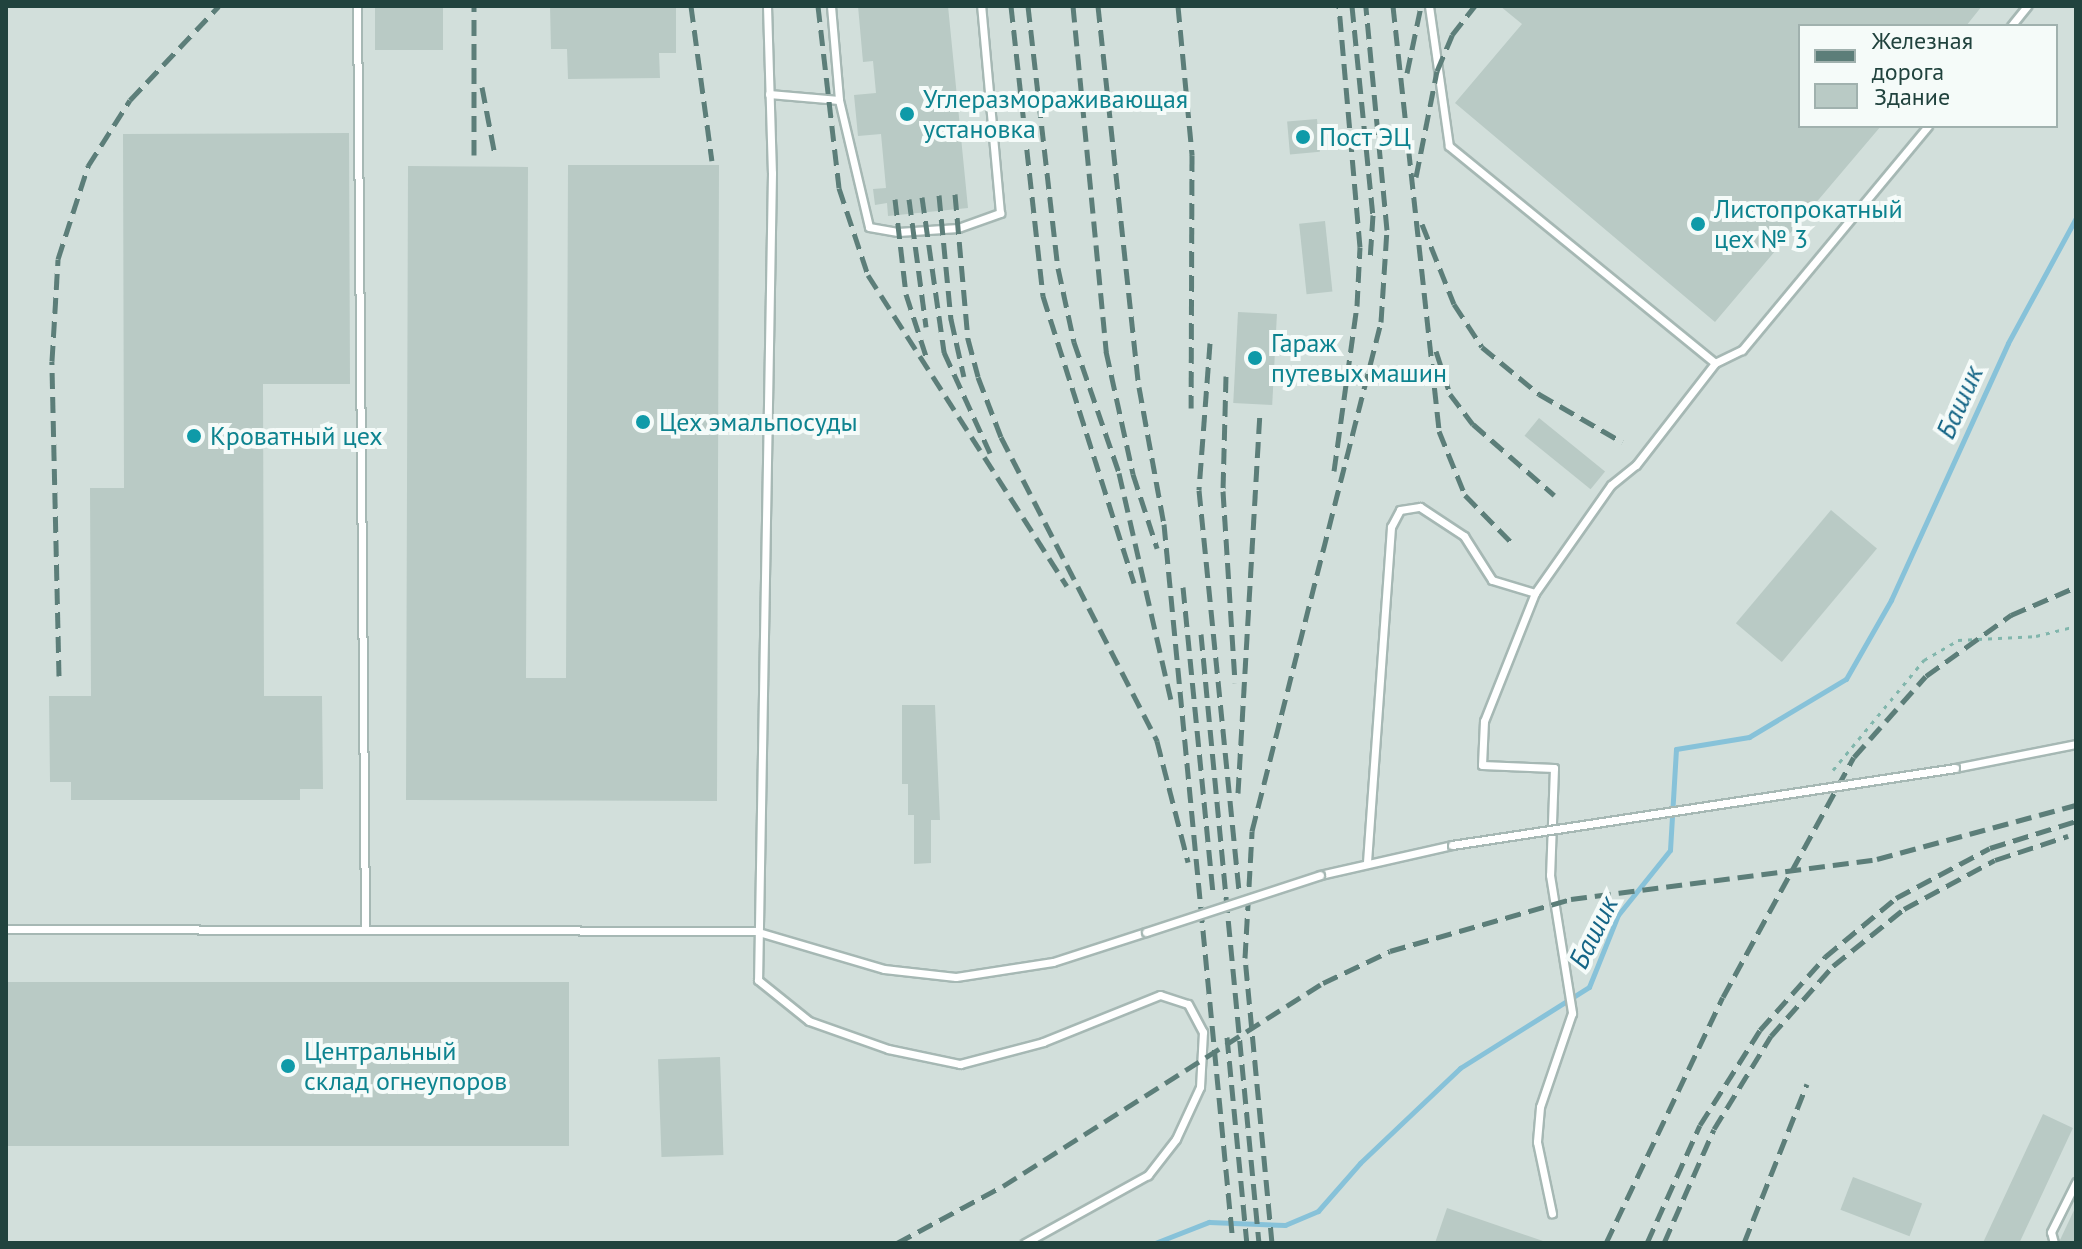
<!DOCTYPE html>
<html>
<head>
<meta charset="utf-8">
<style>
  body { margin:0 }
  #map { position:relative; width:2082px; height:1249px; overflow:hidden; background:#e4efeb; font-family:"PT Sans",sans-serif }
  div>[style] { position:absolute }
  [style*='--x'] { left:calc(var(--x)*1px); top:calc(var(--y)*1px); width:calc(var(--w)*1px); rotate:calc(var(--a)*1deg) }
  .built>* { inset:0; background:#d2dfdb }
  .stream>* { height:5px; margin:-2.5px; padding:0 2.5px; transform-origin:2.5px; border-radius:2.5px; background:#87c2d9 }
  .building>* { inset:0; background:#b9cac5; transform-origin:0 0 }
  .path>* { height:3px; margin-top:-1.5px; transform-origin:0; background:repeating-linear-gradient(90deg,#81b6ac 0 4px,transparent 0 10px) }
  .roads { filter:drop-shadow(2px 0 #a6b8b4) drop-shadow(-2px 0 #a6b8b4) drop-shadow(0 2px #a6b8b4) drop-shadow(0 -2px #a6b8b4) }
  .lane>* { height:7px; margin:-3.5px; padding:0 3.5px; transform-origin:3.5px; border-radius:3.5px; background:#fff }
  .rail>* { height:5px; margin-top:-2.5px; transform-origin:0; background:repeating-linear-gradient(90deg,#5c7e79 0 16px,transparent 0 24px) }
  .bridges { filter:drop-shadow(2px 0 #a6b8b4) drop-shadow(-2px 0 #a6b8b4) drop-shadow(0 2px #a6b8b4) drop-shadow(0 -2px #a6b8b4) }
  .lane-bridge>* { height:7px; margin:-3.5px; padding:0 3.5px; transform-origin:3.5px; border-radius:3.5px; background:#fff }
  .dots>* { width:22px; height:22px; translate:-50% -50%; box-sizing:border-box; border:4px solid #f5fbf9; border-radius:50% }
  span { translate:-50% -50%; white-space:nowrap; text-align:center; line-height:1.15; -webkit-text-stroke:8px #f5fbf9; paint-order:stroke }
  .culture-label { font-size:26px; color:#0d838f }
  .left { translate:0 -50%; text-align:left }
  .water-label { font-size:28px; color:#146586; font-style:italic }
  .frame { position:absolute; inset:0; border:8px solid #21433e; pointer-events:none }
  .legend { position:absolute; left:1798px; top:24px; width:260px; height:104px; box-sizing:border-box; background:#f5fbf9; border:2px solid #a0b1ae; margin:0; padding:10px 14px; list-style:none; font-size:24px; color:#21433e }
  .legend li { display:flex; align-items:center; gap:16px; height:40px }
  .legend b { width:40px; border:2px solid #a0b1ae }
</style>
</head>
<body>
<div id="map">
  <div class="built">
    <div style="clip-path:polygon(evenodd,6px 6px,2076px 6px,2076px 1243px,6px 1243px,6px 6px,1800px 26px,2056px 26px,2056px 126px,1800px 126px,1800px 26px)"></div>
  </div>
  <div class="stream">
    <div style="--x:1155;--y:1243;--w:58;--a:-21.3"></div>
    <div style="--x:1209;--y:1222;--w:76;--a:2.3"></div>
    <div style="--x:1285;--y:1225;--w:36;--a:-23"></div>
    <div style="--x:1318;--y:1211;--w:64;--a:-48.8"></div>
    <div style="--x:1360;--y:1163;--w:138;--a:-43.5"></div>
    <div style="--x:1460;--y:1068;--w:152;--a:-32.1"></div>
    <div style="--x:1589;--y:987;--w:78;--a:-68.1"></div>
    <div style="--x:1618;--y:915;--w:83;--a:-51.3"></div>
    <div style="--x:1670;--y:850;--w:101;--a:-86.6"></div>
    <div style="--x:1676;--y:749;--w:74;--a:-9.3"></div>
    <div style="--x:1749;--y:737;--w:113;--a:-30.9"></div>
    <div style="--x:1846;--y:679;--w:91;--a:-60.3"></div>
    <div style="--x:1891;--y:600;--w:282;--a:-65.5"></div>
    <div style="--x:2008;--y:343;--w:142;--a:-61.5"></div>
  </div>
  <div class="building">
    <div style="left:375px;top:6px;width:68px;height:44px"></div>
    <div style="clip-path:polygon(550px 6px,676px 6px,676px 53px,659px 53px,660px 78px,568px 79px,567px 49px,551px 49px)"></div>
    <div style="clip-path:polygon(858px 6px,948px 6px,968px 208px,888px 216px,887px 203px,875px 205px,873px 189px,886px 188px,881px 134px,858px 136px,854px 95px,876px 93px,873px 61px,863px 62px)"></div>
    <div style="clip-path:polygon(1500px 6px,1982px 6px,1966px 26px,1800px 26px,1800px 126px,1881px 126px,1715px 322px,1455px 103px,1522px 24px)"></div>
    <div style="left:1317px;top:119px;width:33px;height:30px;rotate:85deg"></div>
    <div style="clip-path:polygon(349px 133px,350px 384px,263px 384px,264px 696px,322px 696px,323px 789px,300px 789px,300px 800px,71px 800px,71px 782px,50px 782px,49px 696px,91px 696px,90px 488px,124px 488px,123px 134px)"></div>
    <div style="clip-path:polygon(568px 165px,719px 165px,717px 801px,406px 800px,408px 166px,528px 167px,526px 678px,566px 678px)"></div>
    <div style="left:1325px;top:221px;width:71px;height:26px;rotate:84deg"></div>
    <div style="left:1238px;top:312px;width:39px;height:91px;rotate:3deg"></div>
    <div style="left:1539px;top:418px;width:85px;height:23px;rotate:39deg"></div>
    <div style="left:1831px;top:510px;width:60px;height:148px;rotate:40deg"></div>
    <div style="clip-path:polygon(902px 705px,935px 705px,940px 820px,931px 820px,931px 863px,914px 864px,914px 815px,908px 815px,908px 784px,902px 784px)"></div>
    <div style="left:569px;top:982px;width:164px;height:563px;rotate:90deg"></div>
    <div style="left:720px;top:1057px;width:98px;height:62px;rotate:88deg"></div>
    <div style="left:2043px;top:1114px;width:33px;height:141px;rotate:25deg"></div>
    <div style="left:1853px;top:1177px;width:74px;height:35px;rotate:21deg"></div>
    <div style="clip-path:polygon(2076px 1206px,2076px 1243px,2060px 1243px,2060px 1240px)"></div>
    <div style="clip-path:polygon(1447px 1208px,1543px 1241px,1542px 1243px,1435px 1243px)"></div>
  </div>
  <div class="path">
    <div style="--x:1833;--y:770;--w:143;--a:-50.4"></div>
    <div style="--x:1924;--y:660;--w:39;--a:-30"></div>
    <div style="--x:1958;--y:640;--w:78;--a:-2.9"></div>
    <div style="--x:2036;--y:636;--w:41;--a:-14"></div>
  </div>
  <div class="roads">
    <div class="lane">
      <div style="--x:357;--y:6;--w:923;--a:89.5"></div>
      <div style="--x:767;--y:6;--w:167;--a:88.3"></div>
      <div style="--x:772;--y:173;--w:807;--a:90.99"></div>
      <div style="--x:758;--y:980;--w:65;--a:38.8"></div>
      <div style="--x:809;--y:1021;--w:84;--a:19.5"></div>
      <div style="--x:888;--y:1049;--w:74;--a:11.8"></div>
      <div style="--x:960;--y:1064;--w:86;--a:-14.8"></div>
      <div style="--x:1043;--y:1042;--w:126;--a:-21.9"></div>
      <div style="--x:1160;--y:995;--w:29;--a:18"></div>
      <div style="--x:1188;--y:1004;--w:32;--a:62"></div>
      <div style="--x:1203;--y:1032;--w:55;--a:93.1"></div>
      <div style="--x:1200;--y:1087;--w:57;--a:114.8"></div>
      <div style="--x:1176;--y:1139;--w:46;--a:127.9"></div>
      <div style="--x:1148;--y:1175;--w:141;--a:151.1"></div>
      <div style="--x:831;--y:6;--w:94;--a:85.1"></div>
      <div style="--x:1429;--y:6;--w:141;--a:81.9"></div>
      <div style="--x:1449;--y:146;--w:343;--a:39.2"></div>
      <div style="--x:2011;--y:26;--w:26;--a:-51"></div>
      <div style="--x:769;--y:94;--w:70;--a:4.9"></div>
      <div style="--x:839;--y:100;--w:130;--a:76.7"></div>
      <div style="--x:869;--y:227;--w:29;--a:10"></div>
      <div style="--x:898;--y:232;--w:60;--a:-3.8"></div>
      <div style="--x:958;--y:228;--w:45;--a:-19.7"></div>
      <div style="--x:1000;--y:213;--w:208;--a:-95.2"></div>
      <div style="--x:1535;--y:593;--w:138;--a:111.7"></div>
      <div style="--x:1484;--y:721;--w:44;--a:92.6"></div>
      <div style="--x:1482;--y:765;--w:72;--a:2.4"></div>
      <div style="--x:1554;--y:768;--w:107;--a:92.1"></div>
      <div style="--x:1550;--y:875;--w:140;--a:80.9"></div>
      <div style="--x:1572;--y:1013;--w:99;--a:108.8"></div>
      <div style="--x:1540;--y:1107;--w:35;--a:95"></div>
      <div style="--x:1537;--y:1142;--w:73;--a:78.1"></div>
      <div style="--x:1955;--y:768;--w:123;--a:-11.2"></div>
      <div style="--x:1367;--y:862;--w:336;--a:-85.9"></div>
      <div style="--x:1391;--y:527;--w:19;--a:-62"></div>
      <div style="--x:1400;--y:510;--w:20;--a:-9"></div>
      <div style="--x:1420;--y:507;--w:53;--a:33.4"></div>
      <div style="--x:1464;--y:536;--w:52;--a:57.5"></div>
      <div style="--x:1492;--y:580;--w:45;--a:16.8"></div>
      <div style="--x:1535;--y:593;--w:132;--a:-54.9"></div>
      <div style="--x:1611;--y:485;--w:32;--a:-39"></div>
      <div style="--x:1636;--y:465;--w:129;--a:-52.2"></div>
      <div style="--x:1715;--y:363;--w:30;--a:-26"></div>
      <div style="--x:1742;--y:350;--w:291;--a:-50.3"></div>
      <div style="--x:1320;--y:875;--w:135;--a:-12.8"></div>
      <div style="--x:6;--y:929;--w:749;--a:0.15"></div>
      <div style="--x:755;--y:931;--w:134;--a:16.4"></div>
      <div style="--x:884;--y:969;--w:72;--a:6.3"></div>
      <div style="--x:956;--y:977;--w:98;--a:-8.8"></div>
      <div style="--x:1053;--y:962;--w:98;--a:-17.9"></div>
      <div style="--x:2054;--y:1243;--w:11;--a:-105"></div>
      <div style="--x:2051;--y:1232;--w:56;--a:-63.4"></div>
    </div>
  </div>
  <div class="rail">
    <div style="--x:691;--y:6;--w:156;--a:82.3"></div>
    <div style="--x:818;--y:6;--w:183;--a:83.4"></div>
    <div style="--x:839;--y:188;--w:92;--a:71.6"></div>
    <div style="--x:868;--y:275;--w:369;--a:57.4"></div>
    <div style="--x:1011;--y:6;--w:292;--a:83.7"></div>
    <div style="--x:1043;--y:296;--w:301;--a:72.4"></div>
    <div style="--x:1028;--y:6;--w:264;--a:83.5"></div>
    <div style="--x:1058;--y:268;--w:76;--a:77.8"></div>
    <div style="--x:1074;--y:342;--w:139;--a:71"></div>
    <div style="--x:1119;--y:473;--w:238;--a:77.1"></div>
    <div style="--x:1073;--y:6;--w:347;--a:84.5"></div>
    <div style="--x:1106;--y:351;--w:126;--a:77.6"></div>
    <div style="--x:1133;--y:474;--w:78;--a:72"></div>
    <div style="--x:1098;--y:6;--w:383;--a:83.9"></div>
    <div style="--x:1139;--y:387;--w:139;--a:79.7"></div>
    <div style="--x:1164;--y:524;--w:722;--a:84.52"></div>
    <div style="--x:1178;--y:6;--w:150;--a:84.6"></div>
    <div style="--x:1192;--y:155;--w:253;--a:90.2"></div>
    <div style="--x:1352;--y:6;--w:210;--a:84.3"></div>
    <div style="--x:1373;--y:215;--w:45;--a:93.8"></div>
    <div style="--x:1393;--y:6;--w:427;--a:83.8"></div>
    <div style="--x:1439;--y:431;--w:69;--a:67.9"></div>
    <div style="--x:1465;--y:495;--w:69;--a:45.6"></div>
    <div style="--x:1407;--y:73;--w:68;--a:-78.2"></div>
    <div style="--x:482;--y:87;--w:69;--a:79.2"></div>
    <div style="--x:474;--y:155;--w:149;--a:-90"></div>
    <div style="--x:1416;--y:177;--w:108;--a:-78.8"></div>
    <div style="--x:1437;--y:71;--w:39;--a:-67"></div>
    <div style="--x:1452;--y:35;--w:37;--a:-52"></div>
    <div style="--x:955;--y:194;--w:146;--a:84.9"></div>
    <div style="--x:968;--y:339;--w:39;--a:75"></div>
    <div style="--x:978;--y:377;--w:64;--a:69"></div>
    <div style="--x:1001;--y:437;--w:342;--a:62.8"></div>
    <div style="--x:1157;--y:741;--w:125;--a:75.6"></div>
    <div style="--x:939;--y:195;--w:125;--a:84.5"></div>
    <div style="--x:951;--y:319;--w:59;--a:77.4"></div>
    <div style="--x:922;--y:197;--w:157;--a:81.9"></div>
    <div style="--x:944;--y:352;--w:111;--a:65.5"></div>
    <div style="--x:895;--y:199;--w:96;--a:83.4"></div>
    <div style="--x:906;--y:294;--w:68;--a:72.1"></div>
    <div style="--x:909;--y:199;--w:129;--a:82.4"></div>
    <div style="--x:1422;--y:224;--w:86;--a:68.2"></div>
    <div style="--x:1454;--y:304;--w:51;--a:56.9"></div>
    <div style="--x:1482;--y:347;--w:74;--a:39.5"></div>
    <div style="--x:1539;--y:394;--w:96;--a:30"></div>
    <div style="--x:1210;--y:343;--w:147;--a:94.3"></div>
    <div style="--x:1199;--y:490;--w:416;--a:84.3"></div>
    <div style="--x:1436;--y:351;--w:45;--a:72"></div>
    <div style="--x:1450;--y:394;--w:38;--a:53"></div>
    <div style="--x:1473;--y:424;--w:108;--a:41.2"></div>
    <div style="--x:1226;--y:376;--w:115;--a:91.5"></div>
    <div style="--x:1223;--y:491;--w:192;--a:86.4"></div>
    <div style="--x:1334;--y:471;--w:167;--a:-82.1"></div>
    <div style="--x:1357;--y:306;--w:59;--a:-87.1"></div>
    <div style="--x:1360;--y:247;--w:242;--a:-95"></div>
    <div style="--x:1183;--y:587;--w:308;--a:84.4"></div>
    <div style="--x:1201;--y:634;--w:612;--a:84.56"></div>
    <div style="--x:59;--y:676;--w:315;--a:-91.3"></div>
    <div style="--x:52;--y:361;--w:102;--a:-86.6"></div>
    <div style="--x:58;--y:259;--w:98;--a:-72.1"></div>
    <div style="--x:88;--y:166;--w:78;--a:-57.5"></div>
    <div style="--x:130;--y:100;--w:129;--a:-46.6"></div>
    <div style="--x:1238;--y:793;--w:383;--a:-86.7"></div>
    <div style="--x:1227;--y:1037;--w:207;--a:84.5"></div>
    <div style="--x:897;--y:1243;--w:120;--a:-28.3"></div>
    <div style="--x:1003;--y:1186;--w:379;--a:-32.4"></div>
    <div style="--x:1323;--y:983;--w:74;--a:-25.5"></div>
    <div style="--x:1390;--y:951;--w:188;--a:-16"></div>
    <div style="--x:1571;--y:899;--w:309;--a:-7.4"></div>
    <div style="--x:1877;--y:859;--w:206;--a:-15.2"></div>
    <div style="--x:1272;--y:1243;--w:286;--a:-95.4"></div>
    <div style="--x:1245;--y:958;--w:127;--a:-86.8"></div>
    <div style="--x:1252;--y:831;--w:525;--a:-75.78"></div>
    <div style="--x:1381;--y:322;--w:92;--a:-86.3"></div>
    <div style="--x:1387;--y:230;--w:225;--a:-95.4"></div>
    <div style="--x:1606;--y:1243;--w:272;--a:-64.6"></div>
    <div style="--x:1723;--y:997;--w:273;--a:-61.4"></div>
    <div style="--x:1854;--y:757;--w:108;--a:-48.4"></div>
    <div style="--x:1926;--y:676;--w:105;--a:-35.7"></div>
    <div style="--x:2011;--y:615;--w:71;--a:-23.3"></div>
    <div style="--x:1647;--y:1243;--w:129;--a:-65.8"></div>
    <div style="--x:1700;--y:1125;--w:112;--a:-57.7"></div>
    <div style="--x:1760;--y:1030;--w:98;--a:-48.3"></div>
    <div style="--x:1825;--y:957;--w:92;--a:-39.7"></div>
    <div style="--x:1896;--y:898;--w:106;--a:-28"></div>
    <div style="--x:1990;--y:848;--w:90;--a:-17.4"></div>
    <div style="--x:1664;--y:1243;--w:124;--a:-66.3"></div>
    <div style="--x:1714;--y:1129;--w:109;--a:-58.5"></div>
    <div style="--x:1771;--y:1036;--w:94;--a:-48.5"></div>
    <div style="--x:1833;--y:966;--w:91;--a:-38.8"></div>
    <div style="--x:1904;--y:909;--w:103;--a:-28.3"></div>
    <div style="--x:1995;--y:860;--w:77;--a:-18.2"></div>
    <div style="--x:1744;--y:1243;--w:171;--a:-68.4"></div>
  </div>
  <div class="bridges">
    <div class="lane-bridge">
      <div style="--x:1452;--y:845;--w:509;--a:-8.7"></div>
      <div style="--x:1146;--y:932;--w:183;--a:-18.1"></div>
    </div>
  </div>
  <div class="dots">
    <div style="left:907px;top:114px;background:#0f9aa8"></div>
    <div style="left:1303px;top:137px;background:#0f9aa8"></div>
    <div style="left:1698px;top:224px;background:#0f9aa8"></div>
    <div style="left:1255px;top:358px;background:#0f9aa8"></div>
    <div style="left:643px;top:422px;background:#0f9aa8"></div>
    <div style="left:194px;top:436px;background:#0f9aa8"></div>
    <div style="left:288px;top:1066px;background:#0f9aa8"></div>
  </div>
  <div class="culture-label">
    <span class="left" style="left:923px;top:114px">Углеразмораживающая<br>установка</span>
    <span class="left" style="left:1319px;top:137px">Поcт ЭЦ</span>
    <span class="left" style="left:1714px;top:224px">Листопрокатный<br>цех № 3</span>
    <span class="left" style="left:1271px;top:358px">Гараж<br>путевых машин</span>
    <span class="left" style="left:659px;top:422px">Цех эмальпосуды</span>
    <span class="left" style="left:210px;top:436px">Кроватный цех</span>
    <span class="left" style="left:304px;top:1066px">Центральный<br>склад огнеупоров</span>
  </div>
  <div class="water-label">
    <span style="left:1959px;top:402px;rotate:-66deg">Башик</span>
    <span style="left:1593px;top:932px;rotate:-64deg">Башик</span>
  </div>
  <div class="frame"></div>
  <ul class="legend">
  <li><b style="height:10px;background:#5c7e79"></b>Железная дорога</li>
  <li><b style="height:22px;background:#b9cac5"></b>Здание</li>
  </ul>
</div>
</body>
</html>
